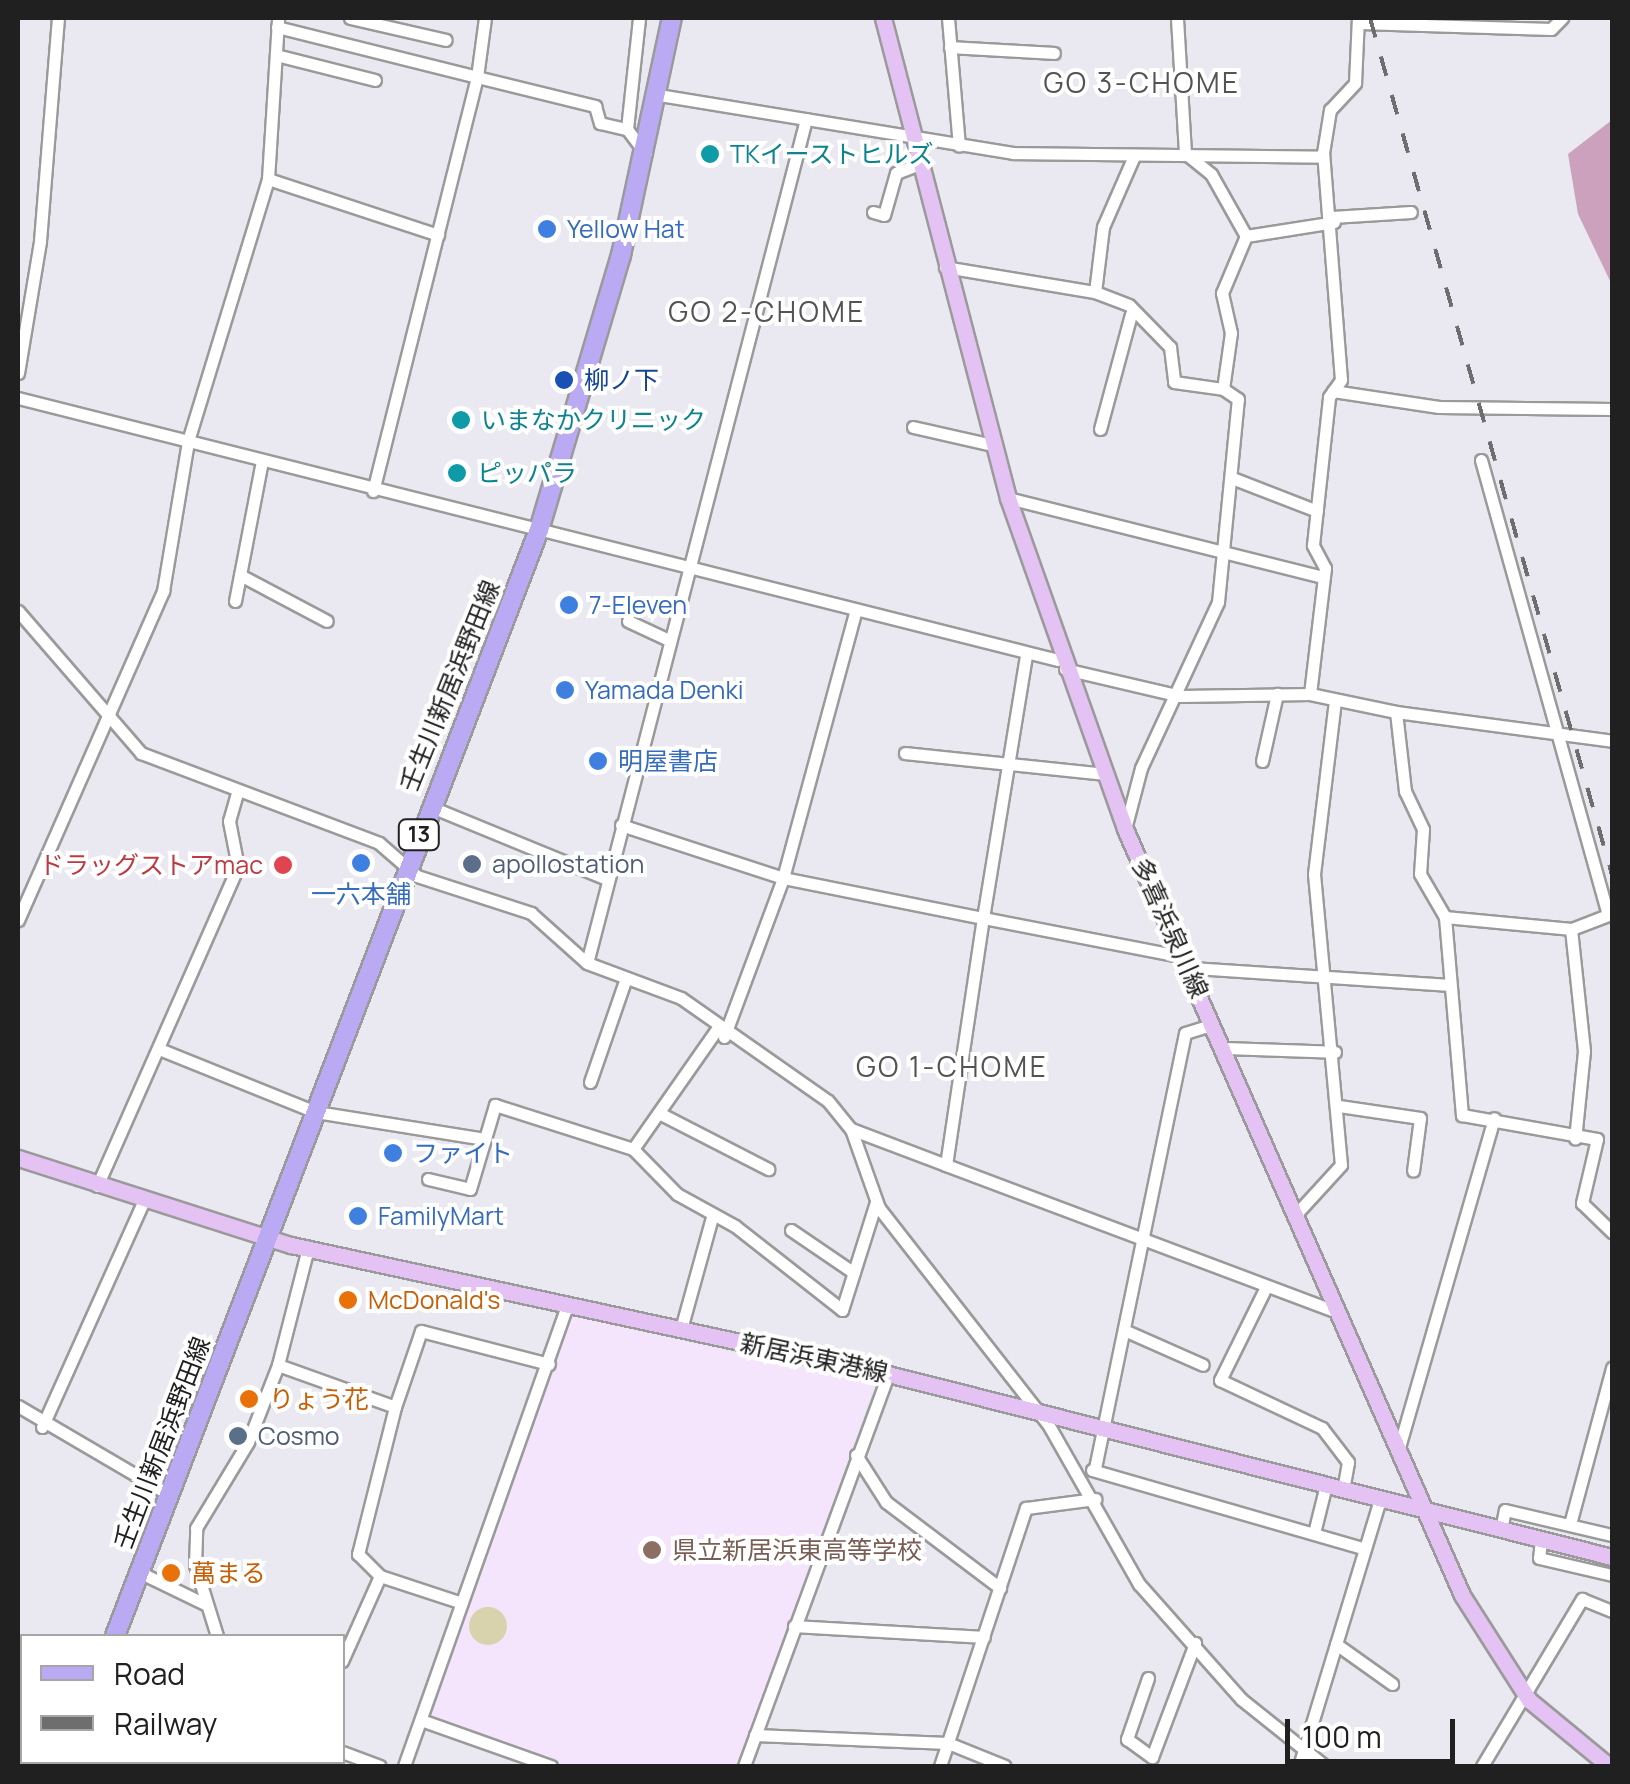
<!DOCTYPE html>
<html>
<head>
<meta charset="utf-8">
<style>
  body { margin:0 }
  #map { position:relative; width:1630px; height:1784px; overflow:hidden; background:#eae8f0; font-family:Manrope,"Noto Sans JP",sans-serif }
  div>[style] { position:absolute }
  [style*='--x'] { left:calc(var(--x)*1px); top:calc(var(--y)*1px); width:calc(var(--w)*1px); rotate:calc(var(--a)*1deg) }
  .education>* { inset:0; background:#f4e5fc }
  .forest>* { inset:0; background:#cba1bd }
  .water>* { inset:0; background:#d9d3ad }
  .round { border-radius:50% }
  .roads { filter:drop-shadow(2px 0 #9a9a9a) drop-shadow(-2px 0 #9a9a9a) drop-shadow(0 2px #9a9a9a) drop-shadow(0 -2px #9a9a9a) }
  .minor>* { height:11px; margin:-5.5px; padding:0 5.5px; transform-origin:5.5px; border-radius:5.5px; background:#fff }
  .secondary>* { height:15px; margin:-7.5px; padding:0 7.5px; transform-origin:7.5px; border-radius:7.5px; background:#e4c2f4 }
  .primary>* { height:18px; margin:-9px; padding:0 9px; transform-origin:9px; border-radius:9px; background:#b9aaf3 }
  .rail>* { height:4px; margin-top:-2px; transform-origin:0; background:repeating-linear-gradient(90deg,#6e6e6e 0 20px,transparent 0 40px) }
  .dots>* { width:28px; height:28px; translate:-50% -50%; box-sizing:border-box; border:5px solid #fff; border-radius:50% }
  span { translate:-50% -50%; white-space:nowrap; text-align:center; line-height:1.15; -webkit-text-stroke:8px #fff; paint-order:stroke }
  .shield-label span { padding:2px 8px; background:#fff; border:2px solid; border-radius:8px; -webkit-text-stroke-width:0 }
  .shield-label { font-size:22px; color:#202020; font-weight:700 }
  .culture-label { font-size:25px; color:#0d838f }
  .left { translate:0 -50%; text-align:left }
  .shop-label { font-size:25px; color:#366cbe }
  .transit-label { font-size:25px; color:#164399 }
  .street-label { font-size:25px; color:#202020 }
  .service-label { font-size:25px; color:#4e5e75 }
  .health-label { font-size:25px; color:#be3a42 }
  .right { translate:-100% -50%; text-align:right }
  .food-label { font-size:25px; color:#c56008 }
  .education-label { font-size:25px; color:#785e54 }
  .neighbourhood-label { font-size:28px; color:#535353; letter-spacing:2.5px }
  .frame { position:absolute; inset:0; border:20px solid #202020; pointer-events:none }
  .legend { position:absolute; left:20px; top:1634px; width:325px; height:130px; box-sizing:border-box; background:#fff; border:2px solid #a6a6a6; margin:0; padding:12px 18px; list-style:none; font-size:30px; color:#202020 }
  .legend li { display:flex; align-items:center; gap:20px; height:50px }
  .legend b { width:50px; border:2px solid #a6a6a6 }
  .scale { position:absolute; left:1285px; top:1719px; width:170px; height:45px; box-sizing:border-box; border:5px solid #202020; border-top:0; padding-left:12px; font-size:30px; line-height:35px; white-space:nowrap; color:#202020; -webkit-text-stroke:8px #fff; paint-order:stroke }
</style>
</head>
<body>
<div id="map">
  <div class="education">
    <div style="clip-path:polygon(573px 1315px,874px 1386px,738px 1766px,561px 1766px,430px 1719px)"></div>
  </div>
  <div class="forest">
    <div style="clip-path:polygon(1612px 120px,1612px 285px,1578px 214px,1568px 154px)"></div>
  </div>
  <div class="water">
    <div class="round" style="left:469px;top:1607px;width:38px;height:38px"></div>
  </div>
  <div class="roads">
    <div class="minor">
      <div style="--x:350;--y:18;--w:98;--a:12.9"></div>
      <div style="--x:948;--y:18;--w:128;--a:85.1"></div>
      <div style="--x:1360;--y:23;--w:191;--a:1.8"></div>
      <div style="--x:1551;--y:29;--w:16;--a:-45"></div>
      <div style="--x:277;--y:27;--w:206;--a:14"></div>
      <div style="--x:477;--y:77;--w:60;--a:-82.3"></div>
      <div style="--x:950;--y:47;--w:104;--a:3.3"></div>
      <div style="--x:276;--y:55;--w:102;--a:14.2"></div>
      <div style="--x:659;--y:95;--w:359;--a:9.3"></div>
      <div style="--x:1013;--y:153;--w:310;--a:0.7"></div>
      <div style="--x:627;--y:129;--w:112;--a:-83.8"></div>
      <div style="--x:1134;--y:156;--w:77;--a:113.6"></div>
      <div style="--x:1103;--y:227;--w:65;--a:97"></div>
      <div style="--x:1095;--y:292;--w:36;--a:21"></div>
      <div style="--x:1129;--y:305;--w:59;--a:45.7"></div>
      <div style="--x:1170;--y:347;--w:35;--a:83"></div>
      <div style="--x:1174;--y:382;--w:49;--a:8.1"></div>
      <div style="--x:1223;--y:389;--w:57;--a:-81.9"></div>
      <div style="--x:1231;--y:333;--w:41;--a:-102.7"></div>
      <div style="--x:1222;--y:293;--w:62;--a:-67.2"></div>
      <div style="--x:1246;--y:236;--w:71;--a:-119.4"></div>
      <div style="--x:1211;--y:174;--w:33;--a:-141"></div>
      <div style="--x:1185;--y:153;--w:135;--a:-93.4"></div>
      <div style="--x:268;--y:179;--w:179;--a:18.2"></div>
      <div style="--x:873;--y:212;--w:11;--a:15"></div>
      <div style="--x:884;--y:215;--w:44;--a:-74.1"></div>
      <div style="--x:896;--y:173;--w:26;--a:-21"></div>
      <div style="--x:1332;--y:217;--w:79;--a:-3.6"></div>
      <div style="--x:1246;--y:236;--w:89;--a:-9"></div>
      <div style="--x:945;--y:267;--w:152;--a:9.5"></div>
      <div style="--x:18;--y:373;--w:134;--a:-80.5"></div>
      <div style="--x:40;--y:241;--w:224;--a:-85.4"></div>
      <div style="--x:1333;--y:391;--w:107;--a:8.6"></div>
      <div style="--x:1439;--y:407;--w:173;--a:0.7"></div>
      <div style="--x:18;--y:398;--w:1072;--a:14.14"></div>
      <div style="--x:913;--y:427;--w:82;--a:12.7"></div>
      <div style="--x:1100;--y:429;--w:119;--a:-74.9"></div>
      <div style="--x:1481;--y:460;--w:472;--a:74.4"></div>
      <div style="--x:1608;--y:915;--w:40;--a:159"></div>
      <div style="--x:1571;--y:929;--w:123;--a:83.9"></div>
      <div style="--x:1584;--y:1051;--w:88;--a:95.8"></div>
      <div style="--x:1232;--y:478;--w:91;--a:21.2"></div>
      <div style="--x:373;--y:491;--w:427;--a:-75.9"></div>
      <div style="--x:477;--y:77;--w:122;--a:13.8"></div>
      <div style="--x:595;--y:106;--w:18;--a:74"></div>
      <div style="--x:600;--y:123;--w:28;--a:13"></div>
      <div style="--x:627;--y:129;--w:31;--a:53"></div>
      <div style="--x:1008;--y:498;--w:325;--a:14.1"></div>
      <div style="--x:240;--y:575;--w:98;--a:27.9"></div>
      <div style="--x:235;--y:601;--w:143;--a:-79.1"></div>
      <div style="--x:18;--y:611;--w:188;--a:49.1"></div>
      <div style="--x:141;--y:753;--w:254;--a:20.7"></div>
      <div style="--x:379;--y:843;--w:50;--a:41"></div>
      <div style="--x:417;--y:876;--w:120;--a:18"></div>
      <div style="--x:531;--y:913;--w:75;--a:41.8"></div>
      <div style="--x:587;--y:963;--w:100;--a:20.4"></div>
      <div style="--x:681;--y:998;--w:179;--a:35"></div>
      <div style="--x:828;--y:1101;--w:36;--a:51"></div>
      <div style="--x:851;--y:1129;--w:84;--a:70.5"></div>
      <div style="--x:879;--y:1208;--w:274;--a:52"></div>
      <div style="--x:1048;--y:1424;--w:184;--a:60.4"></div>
      <div style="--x:1139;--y:1584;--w:154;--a:48.4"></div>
      <div style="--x:1241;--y:1699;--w:107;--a:38.6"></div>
      <div style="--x:628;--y:621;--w:45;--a:24.9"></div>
      <div style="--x:1065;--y:669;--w:118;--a:13.2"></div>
      <div style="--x:1180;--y:696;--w:130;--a:-0.9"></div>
      <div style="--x:1310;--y:694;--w:127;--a:-83.2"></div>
      <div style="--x:1325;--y:568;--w:26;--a:-118"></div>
      <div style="--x:1313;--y:545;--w:149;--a:-83.8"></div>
      <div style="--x:1329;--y:397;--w:21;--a:-55"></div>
      <div style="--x:1341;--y:380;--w:228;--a:-94.5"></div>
      <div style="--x:1323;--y:153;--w:44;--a:-80.8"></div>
      <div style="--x:1330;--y:110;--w:37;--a:-47"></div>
      <div style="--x:1355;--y:83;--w:65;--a:-87.4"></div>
      <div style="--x:1310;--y:694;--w:88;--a:11.8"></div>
      <div style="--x:1396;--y:712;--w:80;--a:83.5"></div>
      <div style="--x:1405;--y:791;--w:42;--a:64.7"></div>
      <div style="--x:1423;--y:829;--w:45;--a:93.8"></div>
      <div style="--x:1420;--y:874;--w:50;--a:59.8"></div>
      <div style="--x:1445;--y:917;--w:199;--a:85.1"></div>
      <div style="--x:1462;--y:1115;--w:137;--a:10.1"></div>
      <div style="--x:1597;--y:1139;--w:66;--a:103.2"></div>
      <div style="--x:1582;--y:1203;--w:42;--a:44"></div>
      <div style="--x:1396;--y:712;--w:218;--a:7.6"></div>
      <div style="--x:905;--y:753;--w:201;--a:6"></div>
      <div style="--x:1262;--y:761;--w:69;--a:-77.4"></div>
      <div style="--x:429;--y:806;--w:192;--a:22.3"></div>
      <div style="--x:621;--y:825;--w:170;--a:18.1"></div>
      <div style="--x:783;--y:878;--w:204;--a:11.3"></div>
      <div style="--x:983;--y:918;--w:266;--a:-80.7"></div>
      <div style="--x:1125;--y:829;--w:63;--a:-75.3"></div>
      <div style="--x:1141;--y:768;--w:183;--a:-65.1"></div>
      <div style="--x:1218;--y:602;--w:204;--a:-84.4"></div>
      <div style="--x:1238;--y:399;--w:18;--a:-146"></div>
      <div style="--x:1445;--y:917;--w:127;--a:5.4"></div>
      <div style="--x:18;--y:920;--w:360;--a:-66.2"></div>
      <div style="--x:163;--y:591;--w:152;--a:-80.5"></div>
      <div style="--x:188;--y:441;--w:274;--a:-73"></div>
      <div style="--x:268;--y:179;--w:161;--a:-86.4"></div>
      <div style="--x:587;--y:963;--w:872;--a:-75.45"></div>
      <div style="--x:1193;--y:968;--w:256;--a:3.8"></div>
      <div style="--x:717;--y:1029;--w:146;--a:125"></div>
      <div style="--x:633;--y:1149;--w:63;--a:45.6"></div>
      <div style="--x:677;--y:1194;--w:66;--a:28.9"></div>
      <div style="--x:735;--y:1226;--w:136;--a:38.1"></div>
      <div style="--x:842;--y:1310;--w:113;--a:-72.5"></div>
      <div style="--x:724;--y:1037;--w:170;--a:-69.6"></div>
      <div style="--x:783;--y:878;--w:275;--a:-74.8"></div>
      <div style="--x:1223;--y:1048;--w:112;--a:2"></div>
      <div style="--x:159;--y:1049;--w:169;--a:21.9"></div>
      <div style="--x:316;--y:1112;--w:171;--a:9.1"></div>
      <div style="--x:590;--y:1082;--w:110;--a:-70.9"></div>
      <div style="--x:1339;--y:1106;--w:82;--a:8.4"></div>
      <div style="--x:1420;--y:1118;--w:53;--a:97.5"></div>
      <div style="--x:659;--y:1113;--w:123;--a:27.2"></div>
      <div style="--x:851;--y:1129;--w:102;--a:20.8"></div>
      <div style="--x:946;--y:1165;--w:250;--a:-81.5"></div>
      <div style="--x:983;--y:918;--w:204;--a:11"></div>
      <div style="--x:946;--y:1165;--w:421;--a:20.6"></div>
      <div style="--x:428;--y:1179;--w:43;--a:13.4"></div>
      <div style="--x:470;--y:1189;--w:88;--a:-73.4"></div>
      <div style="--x:495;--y:1105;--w:145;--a:17.7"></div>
      <div style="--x:97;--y:1186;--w:349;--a:-66.2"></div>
      <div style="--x:238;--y:867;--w:47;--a:-101.1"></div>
      <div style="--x:229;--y:821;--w:29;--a:-74"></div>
      <div style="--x:1297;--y:1213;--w:65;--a:-47.5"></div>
      <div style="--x:1341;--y:1165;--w:292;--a:-95.3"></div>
      <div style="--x:1314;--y:874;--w:174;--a:-83.1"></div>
      <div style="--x:791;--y:1230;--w:76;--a:34.3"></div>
      <div style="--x:308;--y:1248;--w:121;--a:104.4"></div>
      <div style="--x:278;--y:1365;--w:124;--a:19.7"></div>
      <div style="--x:395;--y:1407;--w:80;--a:-71.1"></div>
      <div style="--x:421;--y:1331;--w:132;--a:14.5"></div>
      <div style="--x:1266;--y:1287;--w:104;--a:116.3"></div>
      <div style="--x:1220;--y:1380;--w:113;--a:25.2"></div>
      <div style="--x:1322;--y:1428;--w:43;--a:52.6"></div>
      <div style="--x:1348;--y:1462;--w:27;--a:100"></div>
      <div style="--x:681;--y:1329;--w:119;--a:-74.5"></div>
      <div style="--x:1124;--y:1330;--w:86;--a:23.9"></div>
      <div style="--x:18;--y:1406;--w:174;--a:30.4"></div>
      <div style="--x:395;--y:1407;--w:152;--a:104.1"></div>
      <div style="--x:358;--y:1554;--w:31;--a:45"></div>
      <div style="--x:380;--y:1576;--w:86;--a:18.2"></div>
      <div style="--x:42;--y:1427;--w:247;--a:-65.8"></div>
      <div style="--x:1400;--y:1444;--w:339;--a:-73.9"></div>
      <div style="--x:856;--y:1455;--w:56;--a:57.4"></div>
      <div style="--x:886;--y:1502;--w:143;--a:37"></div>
      <div style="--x:1095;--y:1468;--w:444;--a:-78.3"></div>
      <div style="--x:1185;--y:1033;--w:28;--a:-17"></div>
      <div style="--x:1092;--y:1470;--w:284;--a:16.1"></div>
      <div style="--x:1570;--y:1524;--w:162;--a:-74.9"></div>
      <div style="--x:1501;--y:1530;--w:20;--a:-79"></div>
      <div style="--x:1505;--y:1510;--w:110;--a:13.2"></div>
      <div style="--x:1314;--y:1533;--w:49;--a:-76"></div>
      <div style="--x:1541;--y:1540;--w:18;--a:96"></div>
      <div style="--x:1539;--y:1558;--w:75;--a:13.1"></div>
      <div style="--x:139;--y:1572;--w:73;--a:25.9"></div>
      <div style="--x:794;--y:1626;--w:190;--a:3.3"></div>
      <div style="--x:217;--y:1636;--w:74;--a:-107.2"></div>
      <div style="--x:195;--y:1565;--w:37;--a:-88"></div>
      <div style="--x:196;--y:1528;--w:100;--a:-58.8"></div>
      <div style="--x:248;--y:1442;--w:83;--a:-68.7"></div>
      <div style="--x:1336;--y:1644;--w:69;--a:35.5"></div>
      <div style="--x:342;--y:1661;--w:93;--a:-65.9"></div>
      <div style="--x:1148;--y:1678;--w:65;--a:109"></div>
      <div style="--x:1127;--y:1739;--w:31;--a:36"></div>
      <div style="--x:1152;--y:1757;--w:122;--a:-69.3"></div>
      <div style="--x:421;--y:1720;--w:138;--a:19.5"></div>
      <div style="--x:755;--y:1735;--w:193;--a:2.4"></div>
      <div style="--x:948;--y:1743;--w:61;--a:22"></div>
      <div style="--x:342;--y:1752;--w:40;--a:20.2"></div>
      <div style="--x:164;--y:1762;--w:1;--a:0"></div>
      <div style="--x:131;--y:1766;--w:5;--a:-53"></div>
      <div style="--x:404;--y:1766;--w:490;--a:-70.5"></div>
      <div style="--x:744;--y:1766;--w:418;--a:-69.8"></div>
      <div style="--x:940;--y:1766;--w:272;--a:-71.6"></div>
      <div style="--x:1026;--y:1508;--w:70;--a:-7.4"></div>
      <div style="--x:1299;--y:1766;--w:279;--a:-73.1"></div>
      <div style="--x:1482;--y:1766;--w:195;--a:-59.1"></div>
      <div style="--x:1582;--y:1599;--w:32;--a:22"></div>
    </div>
    <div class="secondary">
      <div style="--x:883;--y:18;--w:496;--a:75.4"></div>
      <div style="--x:1008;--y:498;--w:351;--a:70.5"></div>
      <div style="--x:1125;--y:829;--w:837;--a:66.25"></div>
      <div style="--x:1462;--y:1595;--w:125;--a:57.5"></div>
      <div style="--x:1529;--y:1700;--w:104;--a:39.5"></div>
      <div style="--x:18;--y:1158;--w:287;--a:17.7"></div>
      <div style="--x:291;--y:1245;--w:611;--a:12.19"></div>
      <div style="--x:888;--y:1374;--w:747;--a:14.19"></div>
    </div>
    <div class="primary">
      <div style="--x:115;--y:1636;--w:1184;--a:-69.03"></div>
      <div style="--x:539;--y:530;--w:287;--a:-73.4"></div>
      <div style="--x:621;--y:255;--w:242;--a:-77.9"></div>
      <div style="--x:67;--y:1766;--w:4;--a:-63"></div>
    </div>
  </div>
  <div class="rail">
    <div style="--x:1370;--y:18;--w:891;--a:74.23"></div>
  </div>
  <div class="dots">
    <div style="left:710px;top:154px;background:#0f9aa8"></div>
    <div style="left:547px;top:229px;background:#3f7fe0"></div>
    <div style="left:564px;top:380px;background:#1a4fb4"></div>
    <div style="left:461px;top:420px;background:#0f9aa8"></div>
    <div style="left:457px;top:473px;background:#0f9aa8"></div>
    <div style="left:569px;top:605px;background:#3f7fe0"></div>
    <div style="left:565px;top:690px;background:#3f7fe0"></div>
    <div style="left:598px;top:761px;background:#3f7fe0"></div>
    <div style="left:361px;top:863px;background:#3f7fe0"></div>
    <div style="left:472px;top:864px;background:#5c6f8a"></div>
    <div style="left:283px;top:865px;background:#e0444e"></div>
    <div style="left:393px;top:1153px;background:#3f7fe0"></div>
    <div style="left:358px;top:1216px;background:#3f7fe0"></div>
    <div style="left:348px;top:1300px;background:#e8710a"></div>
    <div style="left:249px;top:1399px;background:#e8710a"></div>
    <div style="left:238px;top:1436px;background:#5c6f8a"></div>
    <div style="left:652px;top:1550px;background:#8d6e63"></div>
    <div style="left:171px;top:1573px;background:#e8710a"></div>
  </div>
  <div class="shield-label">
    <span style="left:419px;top:835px">13</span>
  </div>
  <div class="culture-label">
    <span class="left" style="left:730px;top:154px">TKイーストヒルズ</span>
    <span class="left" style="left:481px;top:420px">いまなかクリニック</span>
    <span class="left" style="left:477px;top:473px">ピッパラ</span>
  </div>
  <div class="shop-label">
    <span class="left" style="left:567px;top:229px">Yellow Hat</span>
    <span class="left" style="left:589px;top:605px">7-Eleven</span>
    <span class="left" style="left:585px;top:690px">Yamada Denki</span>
    <span class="left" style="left:618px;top:761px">明屋書店</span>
    <span style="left:361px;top:894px">一六本舗</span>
    <span class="left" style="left:413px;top:1153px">ファイト</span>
    <span class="left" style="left:378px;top:1216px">FamilyMart</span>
  </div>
  <div class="transit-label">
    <span class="left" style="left:584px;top:380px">柳ノ下</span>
  </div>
  <div class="street-label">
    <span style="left:450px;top:686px;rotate:-68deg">壬生川新居浜野田線</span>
    <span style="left:1170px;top:928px;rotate:66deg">多喜浜泉川線</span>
    <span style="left:814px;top:1358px;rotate:12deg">新居浜東港線</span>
    <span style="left:162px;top:1443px;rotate:-69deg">壬生川新居浜野田線</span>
  </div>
  <div class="service-label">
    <span class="left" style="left:492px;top:864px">apollostation</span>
    <span class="left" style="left:258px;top:1436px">Cosmo</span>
  </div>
  <div class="health-label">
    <span class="right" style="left:263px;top:865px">ドラッグストアmac</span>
  </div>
  <div class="food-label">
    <span class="left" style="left:368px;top:1300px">McDonald's</span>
    <span class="left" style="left:269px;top:1399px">りょう花</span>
    <span class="left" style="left:191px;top:1573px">萬まる</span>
  </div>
  <div class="education-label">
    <span class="left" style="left:672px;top:1550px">県立新居浜東高等学校</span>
  </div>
  <div class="neighbourhood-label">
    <span style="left:1142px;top:82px">GO 3-CHOME</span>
    <span style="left:767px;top:311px">GO 2-CHOME</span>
    <span style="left:952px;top:1066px">GO 1-CHOME</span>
  </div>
  <div class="frame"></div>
  <ul class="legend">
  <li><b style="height:12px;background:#b9aaf3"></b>Road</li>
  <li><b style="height:12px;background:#6e6e6e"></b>Railway</li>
  </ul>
  <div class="scale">100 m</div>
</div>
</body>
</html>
